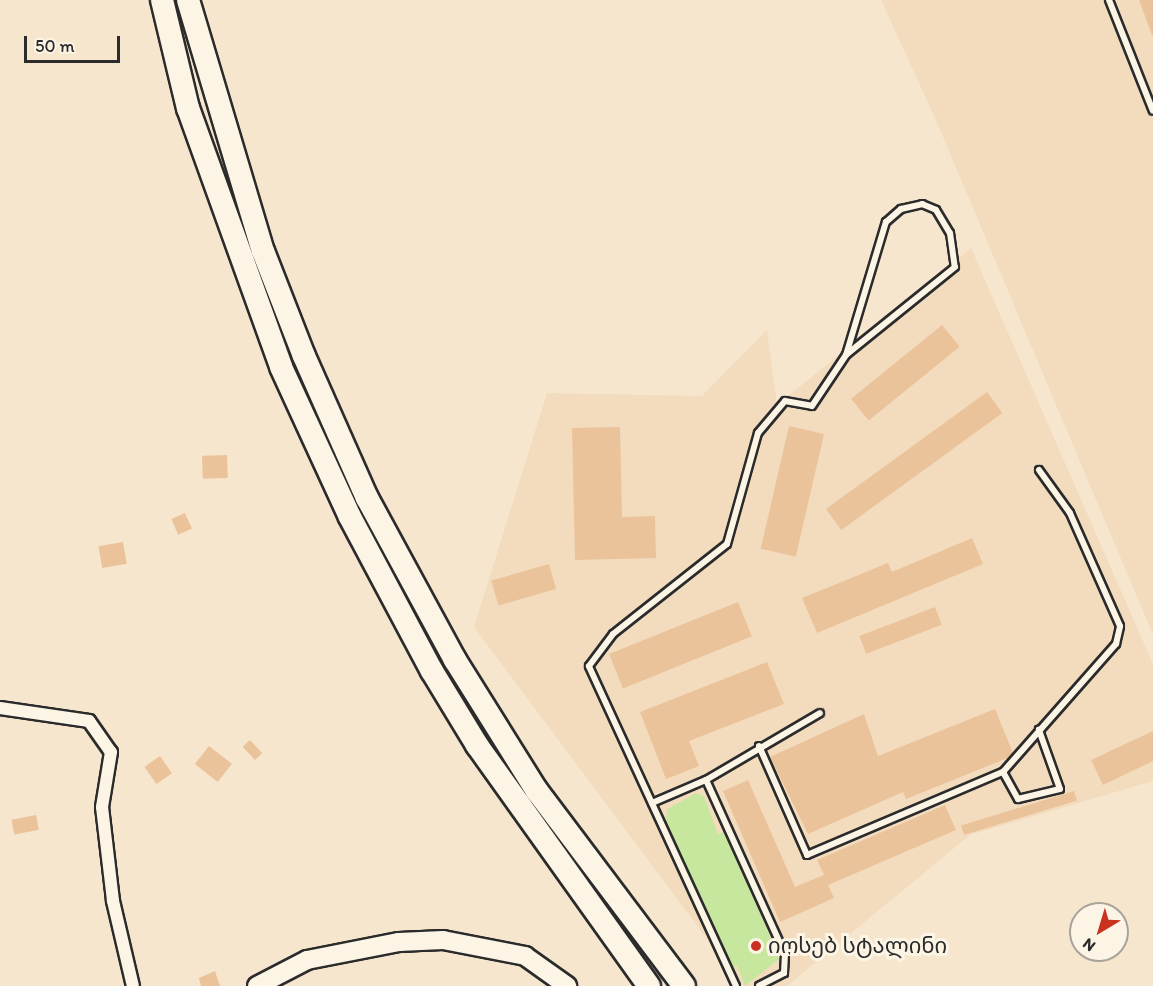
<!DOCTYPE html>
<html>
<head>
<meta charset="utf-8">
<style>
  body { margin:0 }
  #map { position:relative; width:1153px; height:986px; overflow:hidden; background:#f7e6ce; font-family:Itim,"Noto Sans Georgian",sans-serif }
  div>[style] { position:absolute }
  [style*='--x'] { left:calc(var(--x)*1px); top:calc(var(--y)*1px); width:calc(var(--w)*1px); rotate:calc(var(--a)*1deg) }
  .built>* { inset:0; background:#f3dcbe }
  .green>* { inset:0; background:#c7e79f }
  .building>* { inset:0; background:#eac39a; transform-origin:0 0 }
  .roads { filter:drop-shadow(2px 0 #2b2b2b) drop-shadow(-2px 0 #2b2b2b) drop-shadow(0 2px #2b2b2b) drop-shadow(0 -2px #2b2b2b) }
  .lane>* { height:6px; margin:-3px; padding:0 3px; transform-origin:3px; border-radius:3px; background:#fcf5e5 }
  .street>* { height:12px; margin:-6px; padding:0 6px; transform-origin:6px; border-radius:6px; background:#fcf5e5 }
  .secondary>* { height:18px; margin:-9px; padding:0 9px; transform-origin:9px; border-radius:9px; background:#fcf5e5 }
  .highway>* { height:22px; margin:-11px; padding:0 11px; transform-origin:11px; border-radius:11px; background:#fcf5e5 }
  .dots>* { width:16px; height:16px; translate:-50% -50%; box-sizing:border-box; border:3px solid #fcf5e5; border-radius:50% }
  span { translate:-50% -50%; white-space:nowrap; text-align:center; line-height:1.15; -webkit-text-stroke:6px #fcf5e5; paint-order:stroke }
  .poi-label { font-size:22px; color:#2b2b2b }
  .left { translate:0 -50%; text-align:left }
  .north { position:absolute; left:1069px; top:902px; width:60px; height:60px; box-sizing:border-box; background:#fcf5e5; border:2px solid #a8a49b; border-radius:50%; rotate:218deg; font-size:16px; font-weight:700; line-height:24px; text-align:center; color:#2b2b2b }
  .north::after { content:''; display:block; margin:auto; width:21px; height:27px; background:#c8321e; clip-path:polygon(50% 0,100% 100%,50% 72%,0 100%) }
  .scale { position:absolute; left:24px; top:36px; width:96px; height:27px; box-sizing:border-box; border:3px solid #2b2b2b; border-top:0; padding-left:8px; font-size:18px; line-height:21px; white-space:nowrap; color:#2b2b2b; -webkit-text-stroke:4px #fcf5e5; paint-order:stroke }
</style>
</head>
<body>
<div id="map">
  <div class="built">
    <div style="clip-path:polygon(881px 0,1153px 0,1153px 635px,935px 118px)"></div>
    <div style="clip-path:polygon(971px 248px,1153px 664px,1153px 781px,970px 835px,787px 986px,742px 986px,474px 627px,547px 393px,702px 396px,767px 330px,777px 405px)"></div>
  </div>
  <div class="green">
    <div style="clip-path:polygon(696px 793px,704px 796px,718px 834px,726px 831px,779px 959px,745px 986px,737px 966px,732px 968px,666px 821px,667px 809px)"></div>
  </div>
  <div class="building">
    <div style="clip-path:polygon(1139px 0,1153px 0,1153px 35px,1152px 35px)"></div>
    <div style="left:942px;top:325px;width:28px;height:117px;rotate:51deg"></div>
    <div style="left:987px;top:392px;width:26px;height:199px;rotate:54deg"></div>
    <div style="left:789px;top:426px;width:36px;height:126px;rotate:13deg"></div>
    <div style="clip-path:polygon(620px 427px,622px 517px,655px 516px,656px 558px,575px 560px,572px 428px)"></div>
    <div style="left:227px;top:455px;width:23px;height:25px;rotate:88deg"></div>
    <div style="left:185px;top:513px;width:17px;height:15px;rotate:66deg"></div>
    <div style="clip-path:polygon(972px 538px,983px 564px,817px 633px,802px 598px,888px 563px,892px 572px)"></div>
    <div style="left:123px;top:542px;width:22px;height:25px;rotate:80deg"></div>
    <div style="left:549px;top:564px;width:26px;height:60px;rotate:74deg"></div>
    <div style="left:738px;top:602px;width:37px;height:139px;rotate:68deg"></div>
    <div style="left:935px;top:607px;width:19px;height:81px;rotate:69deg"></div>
    <div style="clip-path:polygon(767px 662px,784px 704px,689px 741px,699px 766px,666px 779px,640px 712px)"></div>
    <div style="clip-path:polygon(995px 709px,1013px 753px,1010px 757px,906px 799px,903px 792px,808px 834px,770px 757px,864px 714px,878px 756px)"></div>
    <div style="clip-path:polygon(1153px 731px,1153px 761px,1103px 785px,1091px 760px)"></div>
    <div style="left:250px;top:740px;width:18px;height:10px;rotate:47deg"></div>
    <div style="left:209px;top:746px;width:29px;height:23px;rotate:38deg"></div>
    <div style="left:160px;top:756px;width:21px;height:19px;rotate:55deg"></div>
    <div style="clip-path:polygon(748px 780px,795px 887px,824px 875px,817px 860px,945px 805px,956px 830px,828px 885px,834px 898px,780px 922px,723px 791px)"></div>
    <div style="left:1074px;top:791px;width:10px;height:118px;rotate:73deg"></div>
    <div style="left:36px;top:815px;width:15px;height:25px;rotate:79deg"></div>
    <div style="clip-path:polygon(215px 971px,220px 986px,201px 986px,199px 978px)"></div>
  </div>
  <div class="roads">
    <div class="lane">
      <div style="--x:1109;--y:0;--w:119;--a:68.4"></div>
      <div style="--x:759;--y:746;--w:119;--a:66.2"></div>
      <div style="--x:807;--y:855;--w:213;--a:-23"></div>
      <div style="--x:1003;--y:772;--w:171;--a:-48.6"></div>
      <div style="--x:1116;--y:644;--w:18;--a:-77"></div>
      <div style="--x:1120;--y:626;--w:124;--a:-113.9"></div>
      <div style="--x:1070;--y:513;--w:53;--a:-125.8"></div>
      <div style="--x:1003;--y:772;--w:31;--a:61"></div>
      <div style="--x:1018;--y:799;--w:43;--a:-13.4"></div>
      <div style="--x:1060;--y:789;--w:63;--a:-109.6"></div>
      <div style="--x:706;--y:780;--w:191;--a:65.6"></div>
      <div style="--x:785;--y:954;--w:19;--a:93"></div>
      <div style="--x:784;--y:973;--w:28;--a:153"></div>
      <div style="--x:652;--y:803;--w:59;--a:-23.1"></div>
      <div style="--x:706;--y:780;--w:132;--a:-30.4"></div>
      <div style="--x:736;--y:986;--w:352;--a:-114.7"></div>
      <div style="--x:589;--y:666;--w:40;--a:-53"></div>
      <div style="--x:613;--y:634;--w:145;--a:-38.3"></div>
      <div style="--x:727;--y:544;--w:115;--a:-74.4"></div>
      <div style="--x:758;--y:433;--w:42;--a:-49.8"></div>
      <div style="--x:785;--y:401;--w:27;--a:10"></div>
      <div style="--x:812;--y:406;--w:61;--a:-56.3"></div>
      <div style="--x:846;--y:355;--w:139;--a:-73.3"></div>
      <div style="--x:886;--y:222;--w:20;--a:-41"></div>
      <div style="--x:901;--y:209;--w:22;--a:-13"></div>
      <div style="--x:922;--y:204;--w:15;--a:23"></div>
      <div style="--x:936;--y:210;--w:27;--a:59"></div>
      <div style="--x:950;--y:233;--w:34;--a:82"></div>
      <div style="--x:955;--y:267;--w:140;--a:141.1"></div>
    </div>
    <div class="street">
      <div style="--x:0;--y:708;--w:90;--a:8.3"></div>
      <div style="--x:89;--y:721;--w:38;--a:55"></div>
      <div style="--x:111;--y:752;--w:56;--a:99.3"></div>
      <div style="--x:102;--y:807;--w:95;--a:83.3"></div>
      <div style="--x:113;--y:901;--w:87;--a:76.8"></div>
    </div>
    <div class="secondary">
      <div style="--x:257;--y:986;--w:56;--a:-27.5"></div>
      <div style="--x:307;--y:960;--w:94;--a:-11.1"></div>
      <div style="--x:399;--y:942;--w:44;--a:-2.6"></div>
      <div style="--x:443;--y:940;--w:84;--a:11"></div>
      <div style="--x:525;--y:956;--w:52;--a:35.5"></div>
    </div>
    <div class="highway">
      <div style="--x:162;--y:0;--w:111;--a:76.5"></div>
      <div style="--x:188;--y:108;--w:275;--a:70.2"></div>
      <div style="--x:281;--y:367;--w:165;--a:65.3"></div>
      <div style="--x:350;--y:517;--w:174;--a:62"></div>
      <div style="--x:432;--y:671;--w:87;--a:58.7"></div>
      <div style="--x:477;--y:745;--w:296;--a:54.5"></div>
      <div style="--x:188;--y:0;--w:262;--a:73.4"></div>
      <div style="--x:263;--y:251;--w:113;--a:68.7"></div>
      <div style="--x:304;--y:356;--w:155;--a:66.1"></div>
      <div style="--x:367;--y:498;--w:184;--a:61.5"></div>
      <div style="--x:455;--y:660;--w:155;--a:58"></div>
      <div style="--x:537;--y:791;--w:244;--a:53"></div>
    </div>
  </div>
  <div class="dots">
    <div style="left:756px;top:946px;background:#c8321e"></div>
  </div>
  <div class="poi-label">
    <span class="left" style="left:768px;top:946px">იოსებ სტალინი</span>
  </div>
  <div class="north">N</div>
  <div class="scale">50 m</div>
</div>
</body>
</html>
